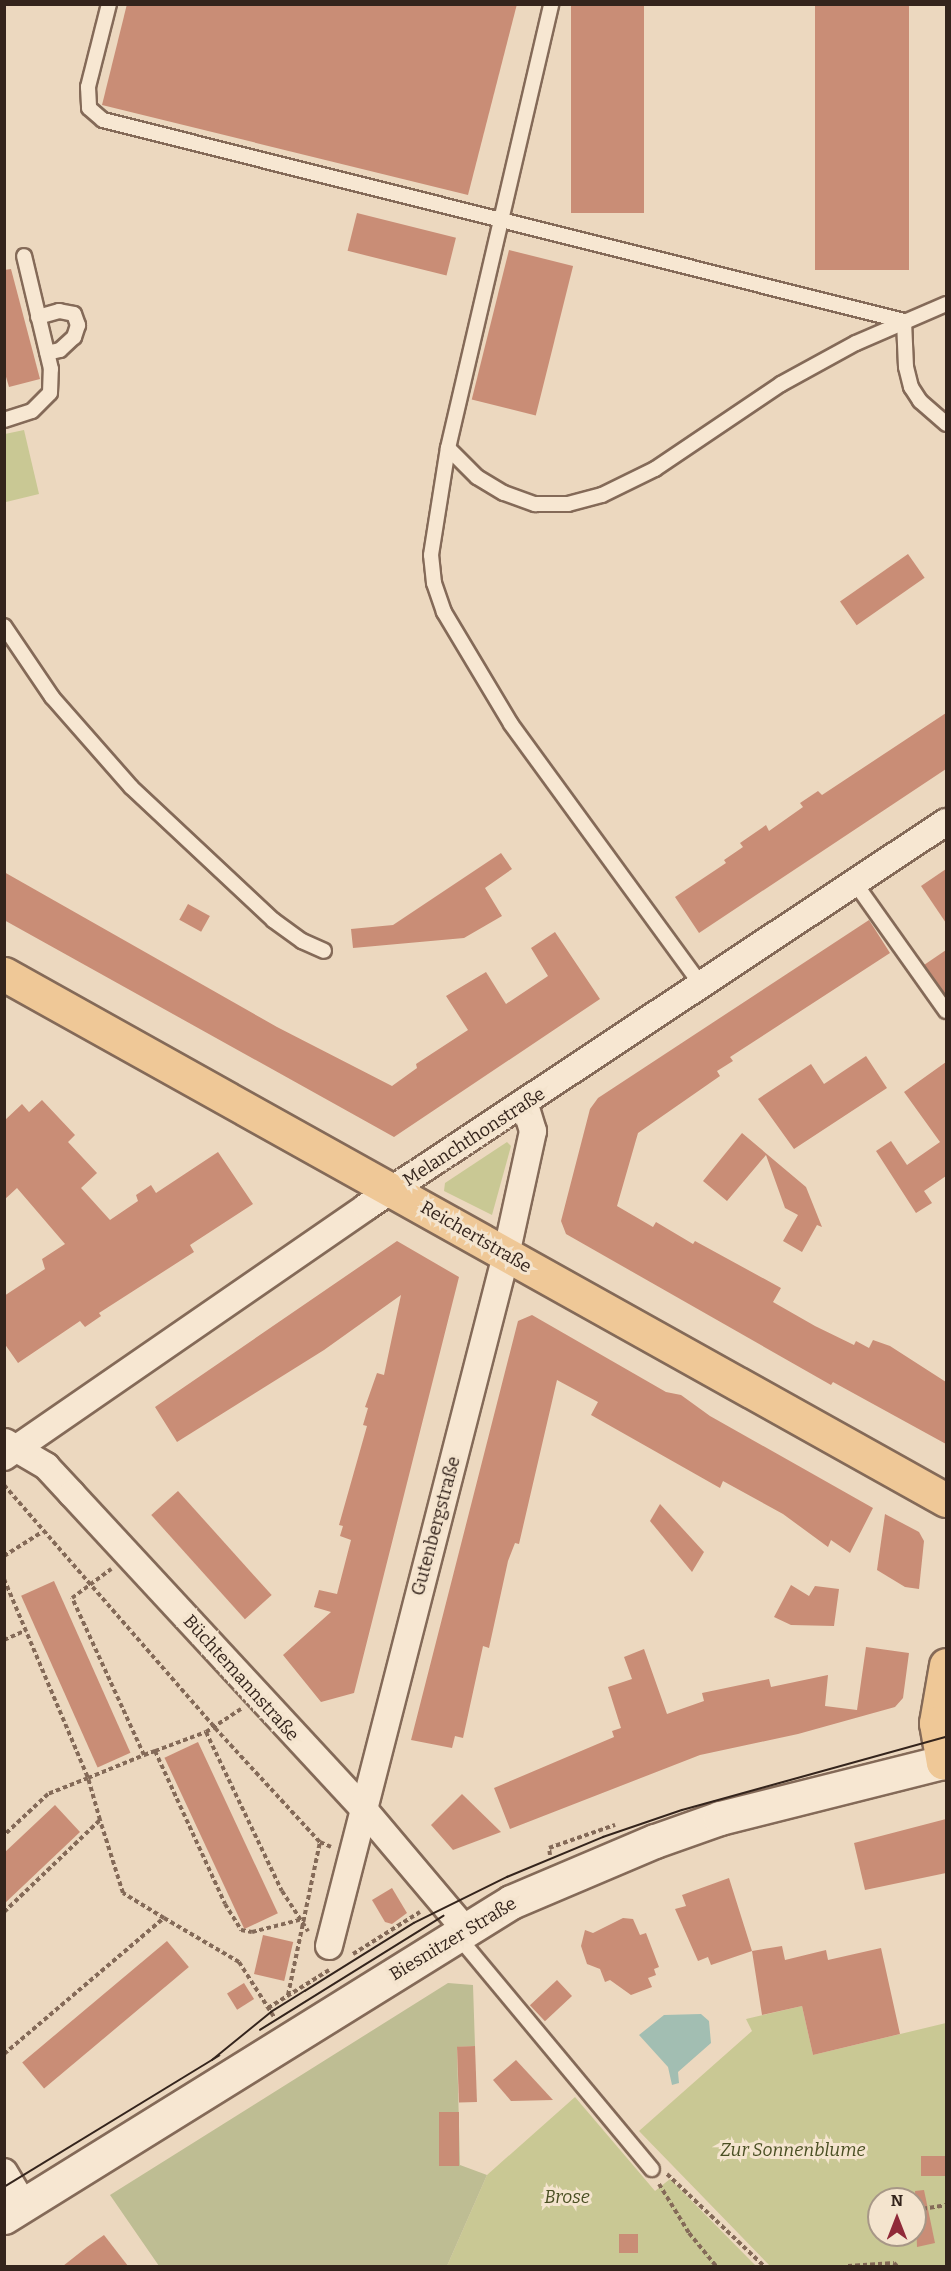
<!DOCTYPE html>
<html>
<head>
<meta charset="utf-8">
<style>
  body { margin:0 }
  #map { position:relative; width:951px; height:2271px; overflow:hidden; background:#ecd8bf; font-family:Bitter,serif }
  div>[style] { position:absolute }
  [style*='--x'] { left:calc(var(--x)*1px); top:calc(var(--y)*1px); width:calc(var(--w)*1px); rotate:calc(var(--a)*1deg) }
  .green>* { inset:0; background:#c9c894 }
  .cemetery>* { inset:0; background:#bebd93 }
  .water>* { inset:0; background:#a2beb2 }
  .building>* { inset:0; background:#c98d76; transform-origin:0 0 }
  .path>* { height:4px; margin-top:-2px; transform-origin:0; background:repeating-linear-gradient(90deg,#846a58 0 4.5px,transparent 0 7.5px) }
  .roads { filter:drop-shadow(2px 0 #846a58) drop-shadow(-2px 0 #846a58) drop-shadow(0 2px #846a58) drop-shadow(0 -2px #846a58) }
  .service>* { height:14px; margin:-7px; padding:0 7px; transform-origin:7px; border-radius:7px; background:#f7e7d2 }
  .minor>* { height:26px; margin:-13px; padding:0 13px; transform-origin:13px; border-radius:13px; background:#f7e7d2 }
  .secondary>* { height:33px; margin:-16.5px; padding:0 16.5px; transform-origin:16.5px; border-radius:16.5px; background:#f7e7d2 }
  .primary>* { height:33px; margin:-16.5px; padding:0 16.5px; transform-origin:16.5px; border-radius:16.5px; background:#efc897 }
  .tram>* { height:1.5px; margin:-0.75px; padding:0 0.75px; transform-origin:0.75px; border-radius:0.75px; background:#34241c }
  span { translate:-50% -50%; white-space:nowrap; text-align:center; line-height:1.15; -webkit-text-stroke:6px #f4e4ce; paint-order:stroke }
  .street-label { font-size:18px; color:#34241c }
  .park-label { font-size:18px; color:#4a4f23; font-style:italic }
  .frame { position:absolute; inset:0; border:6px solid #34241c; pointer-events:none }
  .north { position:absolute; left:867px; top:2187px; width:60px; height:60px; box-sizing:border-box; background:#f4e4ce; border:2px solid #a79787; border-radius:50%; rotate:0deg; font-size:16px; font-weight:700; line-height:24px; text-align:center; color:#34241c }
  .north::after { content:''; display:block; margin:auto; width:21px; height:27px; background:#902a39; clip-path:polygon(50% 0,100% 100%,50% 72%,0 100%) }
</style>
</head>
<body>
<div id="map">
  <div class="green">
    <div style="clip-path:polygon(24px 430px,39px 494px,6px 502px,5px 434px)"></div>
    <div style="clip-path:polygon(507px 1142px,511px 1146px,492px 1215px,444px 1191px,445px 1183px)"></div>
    <div style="clip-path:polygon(evenodd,802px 2006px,813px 2055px,946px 2023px,946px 2266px,770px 2266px,639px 2131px,752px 2031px,746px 2019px,802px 2006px,879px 2199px,915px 2199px,915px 2235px,879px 2235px,879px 2199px)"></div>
    <div style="clip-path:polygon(575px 2097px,655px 2191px,670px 2179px,756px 2266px,447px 2266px,487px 2175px)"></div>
  </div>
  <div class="cemetery">
    <div style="clip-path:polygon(448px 1983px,473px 1985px,475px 2046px,457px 2047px,460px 2165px,487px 2175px,447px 2266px,159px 2266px,110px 2195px)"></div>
  </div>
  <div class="water">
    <div style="clip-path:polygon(701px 2014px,709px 2021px,711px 2043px,678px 2072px,679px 2083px,672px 2085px,668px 2067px,639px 2035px,664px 2015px)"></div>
  </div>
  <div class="building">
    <div style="clip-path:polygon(127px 4px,517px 4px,468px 195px,102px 105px)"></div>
    <div style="left:571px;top:4px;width:73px;height:209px"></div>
    <div style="left:815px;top:4px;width:94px;height:266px"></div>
    <div style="left:357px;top:213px;width:102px;height:39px;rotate:14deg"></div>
    <div style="left:509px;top:250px;width:66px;height:154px;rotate:14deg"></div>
    <div style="clip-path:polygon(11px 269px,40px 379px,9px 387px,4px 370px,4px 270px)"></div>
    <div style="left:908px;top:554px;width:29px;height:83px;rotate:55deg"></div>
    <div style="clip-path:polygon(946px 713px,946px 769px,699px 933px,675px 897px,726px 863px,724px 860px,743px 847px,740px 843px,766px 825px,769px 831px,803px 807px,800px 803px,818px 791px,822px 795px)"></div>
    <div style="clip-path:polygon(501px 853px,512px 869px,485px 888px,502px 916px,464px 938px,353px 948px,351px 929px,393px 925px)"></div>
    <div style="clip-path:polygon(946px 869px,946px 923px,921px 886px)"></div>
    <div style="clip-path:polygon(4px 872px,277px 1027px,392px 1086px,417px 1068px,416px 1064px,468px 1030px,446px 996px,486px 972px,506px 1004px,548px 976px,531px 948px,555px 932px,600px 999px,394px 1137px,4px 920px)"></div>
    <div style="left:188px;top:904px;width:25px;height:18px;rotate:29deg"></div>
    <div style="clip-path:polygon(869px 920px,890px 953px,730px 1057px,733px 1061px,717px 1071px,720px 1076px,638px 1133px,617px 1206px,653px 1227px,656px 1222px,693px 1244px,695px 1241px,781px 1288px,773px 1302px,815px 1326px,854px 1345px,856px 1341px,869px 1348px,873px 1340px,890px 1346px,946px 1382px,946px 1444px,833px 1382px,831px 1385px,566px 1234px,561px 1221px,590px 1109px,598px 1098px)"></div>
    <div style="clip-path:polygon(946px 950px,946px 996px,924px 965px)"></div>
    <div style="clip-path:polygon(866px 1056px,887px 1088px,794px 1149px,758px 1099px,811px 1064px,824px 1084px)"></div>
    <div style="clip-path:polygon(946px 1062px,946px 1176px,924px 1191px,932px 1203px,916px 1213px,876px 1151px,891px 1141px,907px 1165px,940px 1142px,904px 1092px)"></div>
    <div style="clip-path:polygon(42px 1100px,75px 1135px,68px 1142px,97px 1173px,81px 1188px,110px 1220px,138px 1201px,136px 1195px,151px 1185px,156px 1193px,218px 1152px,253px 1204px,190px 1245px,194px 1252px,99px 1313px,101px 1316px,85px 1327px,80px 1321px,18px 1363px,4px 1343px,4px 1296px,45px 1269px,42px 1259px,65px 1244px,17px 1188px,4px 1200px,4px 1121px,22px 1104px,29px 1112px)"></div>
    <div style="clip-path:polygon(742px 1133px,806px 1187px,822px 1227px,817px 1225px,802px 1252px,783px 1241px,798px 1215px,785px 1208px,766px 1155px,727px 1201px,703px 1181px)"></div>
    <div style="clip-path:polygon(397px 1241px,459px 1277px,354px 1693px,321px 1702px,283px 1655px,331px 1612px,314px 1607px,319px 1590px,337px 1594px,351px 1540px,340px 1536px,343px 1526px,339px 1525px,367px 1426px,363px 1425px,368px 1408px,365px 1407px,377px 1373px,384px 1375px,401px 1295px,324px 1350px,177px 1442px,155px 1407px)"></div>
    <div style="clip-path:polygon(532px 1315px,666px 1392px,681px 1395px,710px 1416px,873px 1508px,850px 1553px,831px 1540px,828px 1547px,783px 1514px,723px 1481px,720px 1488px,591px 1415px,598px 1402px,557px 1380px,519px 1544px,515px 1543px,508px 1561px,489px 1648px,483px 1646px,463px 1738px,455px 1736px,452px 1748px,411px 1740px,518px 1321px)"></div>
    <div style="left:178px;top:1491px;width:140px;height:36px;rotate:48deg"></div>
    <div style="clip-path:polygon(660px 1504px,704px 1552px,692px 1572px,650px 1521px)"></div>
    <div style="clip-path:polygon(885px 1514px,919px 1532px,924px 1541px,919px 1589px,905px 1587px,877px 1570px)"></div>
    <div style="left:54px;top:1581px;width:188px;height:36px;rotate:66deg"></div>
    <div style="clip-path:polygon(791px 1585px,809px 1596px,815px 1586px,839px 1589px,834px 1626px,791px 1625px,774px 1617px)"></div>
    <div style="clip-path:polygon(866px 1647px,909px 1653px,903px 1698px,895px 1707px,798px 1734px,700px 1755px,510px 1829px,494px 1788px,614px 1737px,612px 1731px,621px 1728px,608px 1687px,632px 1679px,624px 1657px,644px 1649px,667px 1714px,704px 1701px,702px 1693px,769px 1679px,771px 1687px,828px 1675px,825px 1706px,857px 1710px)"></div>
    <div style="left:198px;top:1742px;width:189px;height:37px;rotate:65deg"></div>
    <div style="clip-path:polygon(462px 1794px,501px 1832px,453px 1850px,431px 1825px)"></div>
    <div style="clip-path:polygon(55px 1805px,80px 1832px,4px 1904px,4px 1853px)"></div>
    <div style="clip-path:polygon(946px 1819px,946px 1873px,865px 1890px,854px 1843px)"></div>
    <div style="clip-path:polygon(729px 1878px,752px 1951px,711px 1965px,708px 1957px,698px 1961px,675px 1909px,686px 1906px,682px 1895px)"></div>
    <div style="clip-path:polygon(392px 1888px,407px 1913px,392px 1924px,385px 1922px,372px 1900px)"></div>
    <div style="clip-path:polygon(623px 1918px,633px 1919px,640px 1935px,646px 1933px,659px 1967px,654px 1969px,656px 1975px,648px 1978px,652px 1987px,631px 1995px,610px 1980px,605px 1982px,600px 1969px,587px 1964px,581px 1946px,585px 1930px,593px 1933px)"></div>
    <div style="left:263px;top:1935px;width:31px;height:40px;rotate:13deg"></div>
    <div style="left:167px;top:1941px;width:34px;height:189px;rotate:50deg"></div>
    <div style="clip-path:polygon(782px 1946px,785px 1960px,826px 1950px,828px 1960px,881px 1948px,900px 2034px,813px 2055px,802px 2006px,762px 2015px,752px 1951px)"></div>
    <div style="left:557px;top:1980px;width:22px;height:37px;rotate:47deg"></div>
    <div style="left:244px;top:1983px;width:19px;height:20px;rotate:58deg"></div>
    <div style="left:475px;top:2046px;width:56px;height:18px;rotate:88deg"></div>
    <div style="clip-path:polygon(516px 2060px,553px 2100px,511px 2101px,493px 2080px)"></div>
    <div style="left:439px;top:2112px;width:20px;height:54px"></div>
    <div style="left:946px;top:2156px;width:20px;height:25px;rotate:90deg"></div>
    <div style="clip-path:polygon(924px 2190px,935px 2243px,917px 2247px,915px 2191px)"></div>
    <div style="left:619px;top:2234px;width:19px;height:19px"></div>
    <div style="clip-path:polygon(104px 2235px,128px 2266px,63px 2266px,87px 2247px)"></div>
  </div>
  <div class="path">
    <div style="--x:4;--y:1485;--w:322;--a:49"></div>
    <div style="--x:215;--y:1728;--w:155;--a:47.4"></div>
    <div style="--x:320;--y:1842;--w:12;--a:24"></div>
    <div style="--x:4;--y:1556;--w:45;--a:-32.3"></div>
    <div style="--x:4;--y:1579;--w:216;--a:67.1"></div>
    <div style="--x:88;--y:1778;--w:43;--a:158.2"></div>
    <div style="--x:48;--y:1794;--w:60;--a:137"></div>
    <div style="--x:4;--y:1640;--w:24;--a:-24"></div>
    <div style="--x:206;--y:1732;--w:42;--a:-33.3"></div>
    <div style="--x:155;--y:1751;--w:54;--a:-20.4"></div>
    <div style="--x:206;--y:1732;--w:176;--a:64.5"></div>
    <div style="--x:282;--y:1891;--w:48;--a:57"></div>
    <div style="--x:144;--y:1755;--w:12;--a:-20"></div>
    <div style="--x:155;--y:1751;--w:168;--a:65.4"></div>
    <div style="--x:225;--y:1904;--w:31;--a:58"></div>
    <div style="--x:241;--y:1930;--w:11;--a:10"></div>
    <div style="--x:252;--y:1932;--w:49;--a:-14.3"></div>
    <div style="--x:550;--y:1855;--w:7;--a:-98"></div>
    <div style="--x:549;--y:1848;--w:70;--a:-19.2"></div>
    <div style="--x:4;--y:1912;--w:133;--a:-43.8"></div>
    <div style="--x:100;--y:1820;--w:44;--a:-105.9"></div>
    <div style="--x:88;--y:1778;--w:61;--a:-22.3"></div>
    <div style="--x:144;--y:1755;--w:173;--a:-114.6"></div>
    <div style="--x:72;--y:1598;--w:49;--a:-36.6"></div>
    <div style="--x:164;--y:1918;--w:87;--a:30.4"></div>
    <div style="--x:239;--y:1962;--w:65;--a:57.5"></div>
    <div style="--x:353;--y:1954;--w:79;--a:-32.1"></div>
    <div style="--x:288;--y:1995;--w:156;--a:-78.2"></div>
    <div style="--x:268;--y:2008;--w:72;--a:-31.9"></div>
    <div style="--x:4;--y:2054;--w:210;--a:-40.4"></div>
    <div style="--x:164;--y:1918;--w:48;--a:-148.6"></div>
    <div style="--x:123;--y:1893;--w:77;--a:-107.5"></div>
    <div style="--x:667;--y:2174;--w:134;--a:43.5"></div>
    <div style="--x:659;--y:2184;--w:57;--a:58.5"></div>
    <div style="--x:689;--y:2233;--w:43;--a:50.7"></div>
    <div style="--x:915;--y:2210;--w:31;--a:-9"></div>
    <div style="--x:848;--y:2266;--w:46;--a:-3.7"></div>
    <div style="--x:894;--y:2263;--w:4;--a:45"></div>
  </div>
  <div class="roads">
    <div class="service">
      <div style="--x:109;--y:4;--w:86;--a:104.2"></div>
      <div style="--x:88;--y:87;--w:21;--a:87"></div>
      <div style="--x:89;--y:108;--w:18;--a:41"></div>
      <div style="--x:103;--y:120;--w:826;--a:14.09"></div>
      <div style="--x:904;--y:321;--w:46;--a:87.5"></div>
      <div style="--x:906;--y:367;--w:21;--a:76"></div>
      <div style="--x:911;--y:387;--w:17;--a:57"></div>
      <div style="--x:920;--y:401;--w:35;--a:41"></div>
      <div style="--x:38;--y:317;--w:22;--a:-16"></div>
      <div style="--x:59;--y:311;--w:15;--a:11"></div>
      <div style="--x:74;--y:314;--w:12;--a:70"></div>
      <div style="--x:78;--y:325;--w:13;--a:108"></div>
      <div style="--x:74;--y:337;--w:19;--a:137"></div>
      <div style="--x:60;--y:350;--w:13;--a:167"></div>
      <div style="--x:4;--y:420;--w:29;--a:-18"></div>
      <div style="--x:32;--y:411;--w:25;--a:-45"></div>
      <div style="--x:50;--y:393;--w:24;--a:-88"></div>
      <div style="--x:51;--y:369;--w:116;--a:-103.4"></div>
      <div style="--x:448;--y:448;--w:456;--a:-76.9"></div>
      <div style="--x:4;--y:626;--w:86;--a:55.9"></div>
      <div style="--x:52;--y:697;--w:120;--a:48.7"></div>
      <div style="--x:131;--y:787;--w:195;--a:43.1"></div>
      <div style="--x:273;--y:920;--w:36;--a:36"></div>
      <div style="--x:302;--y:941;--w:24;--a:24"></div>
      <div style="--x:855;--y:883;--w:157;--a:54.6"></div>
      <div style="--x:702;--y:986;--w:324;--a:-126.1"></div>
      <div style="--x:511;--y:724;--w:131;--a:-120.9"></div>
      <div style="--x:444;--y:612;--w:31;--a:-109"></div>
      <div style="--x:434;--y:583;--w:28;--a:-96"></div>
      <div style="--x:431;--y:555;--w:108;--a:-81"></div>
      <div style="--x:448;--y:448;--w:41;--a:45"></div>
      <div style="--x:477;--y:477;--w:31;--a:31"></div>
      <div style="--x:504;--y:493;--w:33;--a:20"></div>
      <div style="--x:535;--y:504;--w:33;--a:0"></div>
      <div style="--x:568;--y:504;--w:35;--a:-15"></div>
      <div style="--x:602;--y:495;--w:59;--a:-26.1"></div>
      <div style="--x:655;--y:469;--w:152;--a:-34"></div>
      <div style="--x:781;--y:384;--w:85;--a:-28.7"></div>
      <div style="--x:856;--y:343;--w:98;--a:-23.4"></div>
      <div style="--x:456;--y:1934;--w:306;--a:50.2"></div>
    </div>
    <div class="minor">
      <div style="--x:5;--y:1442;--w:48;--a:30.3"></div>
      <div style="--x:46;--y:1466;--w:38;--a:47"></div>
      <div style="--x:72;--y:1494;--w:433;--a:47.2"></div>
      <div style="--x:366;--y:1812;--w:152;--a:49.8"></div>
      <div style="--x:4;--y:1457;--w:440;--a:-34.6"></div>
      <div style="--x:366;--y:1207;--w:696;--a:-33.58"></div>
      <div style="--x:329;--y:1946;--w:713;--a:-75.63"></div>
      <div style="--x:506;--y:1255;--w:127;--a:-77.7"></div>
      <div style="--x:533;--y:1131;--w:28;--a:-107"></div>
      <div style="--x:4;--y:2172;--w:39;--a:59"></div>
    </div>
    <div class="secondary">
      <div style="--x:4;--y:2217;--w:597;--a:-31.85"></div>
      <div style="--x:511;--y:1902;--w:156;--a:-23"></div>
      <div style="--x:655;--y:1841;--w:69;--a:-19.5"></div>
      <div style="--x:720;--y:1818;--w:230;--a:-14.1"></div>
    </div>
    <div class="primary">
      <div style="--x:4;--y:974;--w:1079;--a:29.18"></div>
      <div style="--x:946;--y:1665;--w:59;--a:99.8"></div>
      <div style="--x:936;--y:1723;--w:40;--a:80"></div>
      <div style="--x:943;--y:1762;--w:3;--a:-18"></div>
    </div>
  </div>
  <div class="tram">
    <div style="--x:260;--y:2030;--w:216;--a:-31.9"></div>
    <div style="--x:212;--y:2060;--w:76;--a:-39.1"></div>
    <div style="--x:271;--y:2012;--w:40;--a:-32"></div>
    <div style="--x:305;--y:1991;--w:128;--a:-32"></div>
    <div style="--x:414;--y:1923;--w:104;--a:-26.3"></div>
    <div style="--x:507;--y:1877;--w:104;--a:-22.6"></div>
    <div style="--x:603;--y:1837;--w:83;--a:-18.9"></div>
    <div style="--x:682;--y:1810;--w:274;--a:-15.5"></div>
    <div style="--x:4;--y:2187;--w:252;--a:-31.4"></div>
  </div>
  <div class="street-label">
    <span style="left:474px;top:1137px;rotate:-33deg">Melanchthonstraße</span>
    <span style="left:476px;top:1237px;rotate:30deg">Reichertstraße</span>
    <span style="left:436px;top:1526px;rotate:-75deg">Gutenbergstraße</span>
    <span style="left:241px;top:1678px;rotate:48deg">Büchtemannstraße</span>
    <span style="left:453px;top:1939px;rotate:-31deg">Biesnitzer Straße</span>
  </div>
  <div class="park-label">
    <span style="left:793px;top:2150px">Zur Sonnenblume</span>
    <span style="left:567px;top:2197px">Brose</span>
  </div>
  <div class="frame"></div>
  <div class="north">N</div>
</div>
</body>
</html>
